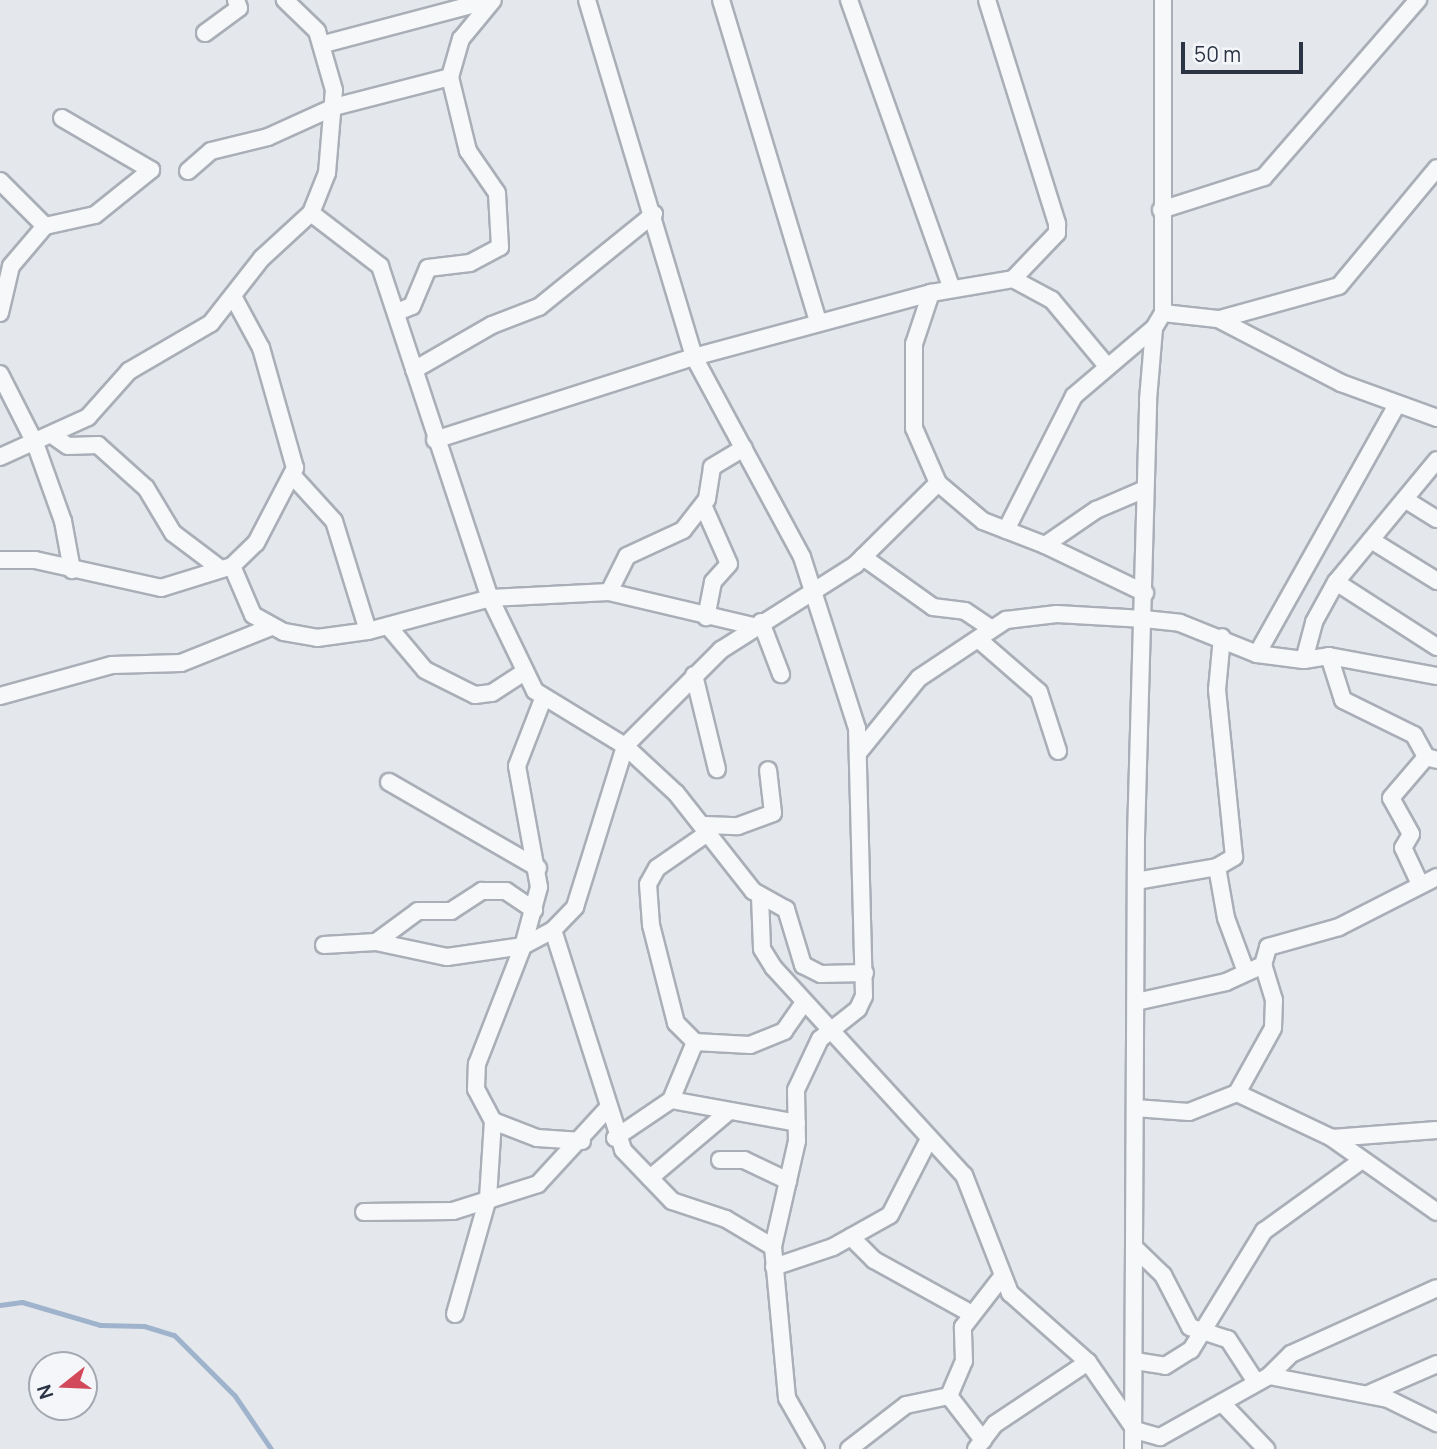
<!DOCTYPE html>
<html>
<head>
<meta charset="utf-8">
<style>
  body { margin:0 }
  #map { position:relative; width:1437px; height:1449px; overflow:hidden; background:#e4e7ec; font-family:Manrope,sans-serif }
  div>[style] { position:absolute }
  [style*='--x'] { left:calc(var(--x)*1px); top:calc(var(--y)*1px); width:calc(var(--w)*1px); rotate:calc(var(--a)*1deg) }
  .stream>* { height:5px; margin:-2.5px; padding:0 2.5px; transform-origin:2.5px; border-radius:2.5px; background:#9fb4cc }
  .roads { filter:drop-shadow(2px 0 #a9aeb7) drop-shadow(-2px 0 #a9aeb7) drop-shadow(0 2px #a9aeb7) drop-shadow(0 -2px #a9aeb7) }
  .minor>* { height:16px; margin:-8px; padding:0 8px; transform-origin:8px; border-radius:8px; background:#f7f8fa }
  span { translate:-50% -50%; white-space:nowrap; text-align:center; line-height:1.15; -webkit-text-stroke:5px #f4f6f9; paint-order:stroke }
  .north { position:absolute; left:28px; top:1351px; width:70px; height:70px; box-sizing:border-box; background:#f4f6f9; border:2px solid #a4a8b1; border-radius:50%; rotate:252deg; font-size:19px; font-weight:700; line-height:28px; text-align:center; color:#2b3445 }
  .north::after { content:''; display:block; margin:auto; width:24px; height:32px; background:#d1495b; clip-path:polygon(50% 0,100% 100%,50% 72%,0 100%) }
  .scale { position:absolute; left:1181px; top:42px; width:122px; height:32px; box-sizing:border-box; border:4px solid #2b3445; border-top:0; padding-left:9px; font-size:21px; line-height:24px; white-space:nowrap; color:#2b3445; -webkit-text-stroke:5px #f4f6f9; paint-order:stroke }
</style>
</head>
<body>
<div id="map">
  <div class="stream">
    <div style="--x:0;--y:1305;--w:22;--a:-8"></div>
    <div style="--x:22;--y:1302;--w:81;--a:16.4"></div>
    <div style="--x:100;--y:1325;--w:44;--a:1.3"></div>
    <div style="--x:144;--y:1326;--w:31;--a:17"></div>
    <div style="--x:174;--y:1335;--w:86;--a:45"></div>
    <div style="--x:235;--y:1396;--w:64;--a:55.8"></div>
  </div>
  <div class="roads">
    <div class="minor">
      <div style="--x:587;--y:0;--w:373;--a:73.3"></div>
      <div style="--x:694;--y:357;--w:227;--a:61.6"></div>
      <div style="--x:802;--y:557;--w:180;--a:72.2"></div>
      <div style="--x:857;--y:728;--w:268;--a:88.5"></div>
      <div style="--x:864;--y:996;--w:14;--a:115"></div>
      <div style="--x:858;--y:1009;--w:48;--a:141.7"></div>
      <div style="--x:820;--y:1039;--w:56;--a:115.2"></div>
      <div style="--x:796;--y:1090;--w:51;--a:88.9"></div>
      <div style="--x:797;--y:1141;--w:109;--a:102.8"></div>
      <div style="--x:773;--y:1247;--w:152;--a:84.7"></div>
      <div style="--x:787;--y:1398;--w:59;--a:60.4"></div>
      <div style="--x:721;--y:0;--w:335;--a:73.2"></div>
      <div style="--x:849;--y:0;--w:305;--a:70.4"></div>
      <div style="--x:987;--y:0;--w:235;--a:72.6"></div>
      <div style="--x:1057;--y:224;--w:9;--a:90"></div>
      <div style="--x:1057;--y:233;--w:64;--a:133.7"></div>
      <div style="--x:205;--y:33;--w:42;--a:-36.3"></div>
      <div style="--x:239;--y:8;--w:9;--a:-111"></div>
      <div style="--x:324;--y:44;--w:173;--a:-14.8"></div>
      <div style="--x:188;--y:171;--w:30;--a:-41"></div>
      <div style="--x:211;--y:151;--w:59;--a:-13.8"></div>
      <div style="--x:268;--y:137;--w:72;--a:-24.4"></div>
      <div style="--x:334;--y:107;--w:120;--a:-14.5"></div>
      <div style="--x:0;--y:181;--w:64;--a:45"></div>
      <div style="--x:45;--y:226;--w:51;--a:-12.4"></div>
      <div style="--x:95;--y:215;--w:72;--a:-38.8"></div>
      <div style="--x:151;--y:170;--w:103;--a:-149.7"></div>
      <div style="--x:1161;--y:210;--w:108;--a:-17.8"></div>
      <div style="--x:1264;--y:177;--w:235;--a:-49"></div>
      <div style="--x:311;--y:213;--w:87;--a:37.5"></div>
      <div style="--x:380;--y:266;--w:350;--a:71.7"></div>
      <div style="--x:490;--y:598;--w:119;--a:-2.9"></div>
      <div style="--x:609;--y:592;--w:148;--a:13.3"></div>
      <div style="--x:397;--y:312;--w:16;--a:-22"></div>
      <div style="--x:412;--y:306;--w:41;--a:-67.2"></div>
      <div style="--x:428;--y:268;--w:42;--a:-6.8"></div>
      <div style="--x:470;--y:263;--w:34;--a:-28"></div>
      <div style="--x:500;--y:247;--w:54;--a:-93.2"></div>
      <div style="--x:497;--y:193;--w:51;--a:-124.6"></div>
      <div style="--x:468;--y:151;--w:76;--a:-103.7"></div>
      <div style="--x:450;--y:77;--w:40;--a:-74"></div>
      <div style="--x:461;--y:39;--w:50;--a:-50.6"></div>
      <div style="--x:0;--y:313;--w:48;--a:-76.8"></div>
      <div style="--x:11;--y:266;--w:52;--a:-49.6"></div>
      <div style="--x:1163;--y:313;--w:55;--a:6.2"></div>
      <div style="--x:1218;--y:319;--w:139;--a:27.5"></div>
      <div style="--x:1341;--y:383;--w:102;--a:20"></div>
      <div style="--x:1220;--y:319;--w:123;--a:-15.5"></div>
      <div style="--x:1339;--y:286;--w:153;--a:-50.3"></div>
      <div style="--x:414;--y:370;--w:90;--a:-30"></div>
      <div style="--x:492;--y:325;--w:50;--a:-21"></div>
      <div style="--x:539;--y:307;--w:148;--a:-39"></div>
      <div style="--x:0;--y:374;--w:77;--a:63.1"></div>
      <div style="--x:35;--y:443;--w:83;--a:70.3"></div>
      <div style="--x:63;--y:521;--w:50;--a:79.6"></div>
      <div style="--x:52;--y:435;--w:19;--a:35"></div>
      <div style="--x:68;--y:446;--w:30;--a:-2"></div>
      <div style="--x:98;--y:445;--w:64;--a:41.9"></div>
      <div style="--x:146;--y:488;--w:52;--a:59"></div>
      <div style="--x:173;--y:533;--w:60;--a:36.9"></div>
      <div style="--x:435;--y:440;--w:272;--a:-17.8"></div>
      <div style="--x:694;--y:357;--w:245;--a:-15.1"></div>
      <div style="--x:0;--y:457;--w:97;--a:-24.4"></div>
      <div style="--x:88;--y:417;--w:62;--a:-48.3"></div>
      <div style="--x:129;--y:371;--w:95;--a:-30.3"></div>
      <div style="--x:211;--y:323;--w:83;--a:-51.9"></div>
      <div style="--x:262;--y:258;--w:67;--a:-42.6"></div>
      <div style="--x:311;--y:213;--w:43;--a:-68.2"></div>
      <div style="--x:327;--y:173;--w:83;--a:-85.2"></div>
      <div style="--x:334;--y:90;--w:61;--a:-106.1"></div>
      <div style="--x:317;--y:31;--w:45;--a:-135.9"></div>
      <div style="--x:292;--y:475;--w:62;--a:47.6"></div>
      <div style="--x:334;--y:521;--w:115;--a:72.8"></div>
      <div style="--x:938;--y:483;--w:60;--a:-113.6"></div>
      <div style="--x:914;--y:428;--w:84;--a:-90"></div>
      <div style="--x:914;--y:344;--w:54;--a:-71.6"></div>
      <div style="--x:931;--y:293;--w:83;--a:-9.7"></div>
      <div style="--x:1013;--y:279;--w:44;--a:28.3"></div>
      <div style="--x:1052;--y:300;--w:86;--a:50.2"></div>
      <div style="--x:1406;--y:500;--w:36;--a:32"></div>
      <div style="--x:703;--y:505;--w:64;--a:66.2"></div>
      <div style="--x:729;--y:564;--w:24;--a:132"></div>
      <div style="--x:713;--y:582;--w:36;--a:101"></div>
      <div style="--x:1006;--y:530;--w:150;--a:-63.1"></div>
      <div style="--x:1074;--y:396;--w:105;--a:-40.4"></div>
      <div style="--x:1371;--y:540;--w:78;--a:31.8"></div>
      <div style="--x:1045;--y:545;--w:111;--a:25.6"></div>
      <div style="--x:863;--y:557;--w:86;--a:35.5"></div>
      <div style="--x:933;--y:607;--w:32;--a:7"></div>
      <div style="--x:965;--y:611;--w:29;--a:34"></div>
      <div style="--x:0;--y:560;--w:35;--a:0"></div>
      <div style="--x:35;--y:560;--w:129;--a:12.5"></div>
      <div style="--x:161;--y:588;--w:74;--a:-17.2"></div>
      <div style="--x:232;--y:566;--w:53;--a:66.8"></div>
      <div style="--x:253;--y:615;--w:35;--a:29"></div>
      <div style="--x:284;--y:632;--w:34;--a:10"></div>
      <div style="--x:317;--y:638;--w:51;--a:-7.8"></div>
      <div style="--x:368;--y:631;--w:126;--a:-15.1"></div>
      <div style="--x:490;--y:598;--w:103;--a:64.2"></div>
      <div style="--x:535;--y:691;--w:105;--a:31.4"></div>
      <div style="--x:625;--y:746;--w:69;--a:42.7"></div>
      <div style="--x:676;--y:793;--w:125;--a:51.8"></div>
      <div style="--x:753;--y:891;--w:38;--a:29"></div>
      <div style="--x:786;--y:909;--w:59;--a:73.1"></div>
      <div style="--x:803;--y:965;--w:20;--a:27"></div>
      <div style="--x:821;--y:974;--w:44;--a:-1.3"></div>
      <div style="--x:232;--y:566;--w:33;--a:-44"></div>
      <div style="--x:256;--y:543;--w:85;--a:-62.5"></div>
      <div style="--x:295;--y:468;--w:125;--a:-105.8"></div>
      <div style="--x:261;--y:348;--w:57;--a:-118.4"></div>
      <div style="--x:1336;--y:582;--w:120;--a:32.8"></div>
      <div style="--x:609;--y:592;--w:40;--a:-63.4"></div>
      <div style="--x:627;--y:556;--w:62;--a:-24.9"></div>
      <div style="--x:683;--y:530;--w:39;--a:-52"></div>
      <div style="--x:707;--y:499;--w:32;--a:-81"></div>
      <div style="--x:712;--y:467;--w:37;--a:-31"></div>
      <div style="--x:761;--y:622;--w:56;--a:69"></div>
      <div style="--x:388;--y:626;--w:57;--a:49.9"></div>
      <div style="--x:425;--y:670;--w:56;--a:26.6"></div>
      <div style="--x:475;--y:695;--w:17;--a:-7"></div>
      <div style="--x:492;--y:693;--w:38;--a:-33"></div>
      <div style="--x:978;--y:639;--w:81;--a:41"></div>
      <div style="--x:1039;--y:692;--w:62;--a:72.1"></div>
      <div style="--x:1257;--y:654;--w:286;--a:-60.7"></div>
      <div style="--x:1329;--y:656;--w:46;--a:72.3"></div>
      <div style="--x:1343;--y:700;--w:79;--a:26.2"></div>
      <div style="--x:1414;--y:735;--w:25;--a:61"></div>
      <div style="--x:1426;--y:757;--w:11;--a:15"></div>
      <div style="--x:1304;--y:660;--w:39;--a:-75"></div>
      <div style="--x:1314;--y:622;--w:46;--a:-61.2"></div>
      <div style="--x:1336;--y:582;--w:158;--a:-50.4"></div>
      <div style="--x:694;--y:675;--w:97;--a:76.3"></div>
      <div style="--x:0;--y:696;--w:116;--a:-15.5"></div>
      <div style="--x:112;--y:665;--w:69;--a:-1.7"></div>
      <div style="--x:181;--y:663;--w:97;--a:-21.8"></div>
      <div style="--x:859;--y:752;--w:95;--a:-51"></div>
      <div style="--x:919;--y:678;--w:105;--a:-33.7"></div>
      <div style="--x:1006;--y:620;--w:51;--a:-6.7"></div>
      <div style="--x:1057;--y:614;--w:87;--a:3.3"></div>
      <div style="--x:1144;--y:619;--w:36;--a:6"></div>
      <div style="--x:1180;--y:623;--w:83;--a:21.9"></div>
      <div style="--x:1257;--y:654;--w:47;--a:7.3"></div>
      <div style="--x:1304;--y:660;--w:25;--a:-9"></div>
      <div style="--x:1329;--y:656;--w:110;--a:10.5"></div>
      <div style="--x:389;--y:782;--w:172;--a:30"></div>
      <div style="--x:705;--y:825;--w:33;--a:2"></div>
      <div style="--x:738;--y:826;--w:37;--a:-20"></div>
      <div style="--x:773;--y:813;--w:43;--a:-96.6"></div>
      <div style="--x:709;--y:832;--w:63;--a:145.3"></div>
      <div style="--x:657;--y:868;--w:18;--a:119"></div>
      <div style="--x:648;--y:884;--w:41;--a:85.8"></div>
      <div style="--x:651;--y:925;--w:101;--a:75.7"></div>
      <div style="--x:676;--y:1023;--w:27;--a:45"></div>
      <div style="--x:695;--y:1042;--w:55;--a:3.1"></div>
      <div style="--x:750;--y:1045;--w:37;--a:-22"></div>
      <div style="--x:784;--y:1031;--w:35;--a:-55"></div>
      <div style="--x:1217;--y:867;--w:52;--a:80"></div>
      <div style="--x:1226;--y:918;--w:54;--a:69.6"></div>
      <div style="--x:1136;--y:881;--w:82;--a:-9.8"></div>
      <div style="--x:1217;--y:867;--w:20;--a:-30"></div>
      <div style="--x:1234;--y:857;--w:168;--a:-95.8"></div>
      <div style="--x:1217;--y:690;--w:53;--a:-84.6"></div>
      <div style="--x:1420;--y:884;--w:40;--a:-115"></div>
      <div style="--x:1403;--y:848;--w:16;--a:-60"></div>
      <div style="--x:1411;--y:834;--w:41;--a:-119.1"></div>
      <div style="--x:1391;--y:798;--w:54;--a:-49.5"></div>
      <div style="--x:760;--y:896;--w:53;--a:87.8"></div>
      <div style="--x:762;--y:949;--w:22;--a:58"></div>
      <div style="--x:774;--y:968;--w:281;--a:47.5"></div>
      <div style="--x:964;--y:1175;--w:127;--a:68.7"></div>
      <div style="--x:1010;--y:1293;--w:104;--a:41.5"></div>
      <div style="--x:1088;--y:1362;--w:83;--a:55.3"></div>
      <div style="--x:1135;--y:1430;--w:26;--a:16"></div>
      <div style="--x:1160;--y:1437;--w:125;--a:-29.2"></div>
      <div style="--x:1269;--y:1376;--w:121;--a:10.9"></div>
      <div style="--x:1388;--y:1399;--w:55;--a:26.1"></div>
      <div style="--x:553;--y:930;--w:231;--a:72.3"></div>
      <div style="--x:623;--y:1150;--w:71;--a:46.1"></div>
      <div style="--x:672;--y:1201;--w:57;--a:18.4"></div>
      <div style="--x:726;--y:1219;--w:55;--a:30.8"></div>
      <div style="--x:376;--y:942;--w:73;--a:11.9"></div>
      <div style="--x:447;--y:957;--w:77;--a:-8.2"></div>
      <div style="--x:523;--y:946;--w:61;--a:-74.8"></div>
      <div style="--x:539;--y:887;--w:123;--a:-100.3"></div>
      <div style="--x:517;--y:766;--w:72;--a:-68.8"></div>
      <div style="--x:324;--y:945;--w:52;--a:-3.3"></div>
      <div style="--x:376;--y:942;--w:52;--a:-36.4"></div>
      <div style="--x:418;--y:911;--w:33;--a:0"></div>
      <div style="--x:451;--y:911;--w:37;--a:-33"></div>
      <div style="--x:482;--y:891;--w:24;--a:0"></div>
      <div style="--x:506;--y:891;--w:34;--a:34"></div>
      <div style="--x:1136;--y:1002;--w:92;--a:-12.5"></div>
      <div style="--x:1226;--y:982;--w:41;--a:-24.7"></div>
      <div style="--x:1237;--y:1093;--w:74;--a:-61"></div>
      <div style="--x:1273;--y:1028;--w:28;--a:-88"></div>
      <div style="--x:1274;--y:1000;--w:37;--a:-107"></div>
      <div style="--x:1263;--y:965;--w:19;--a:-74"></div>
      <div style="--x:1268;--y:947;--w:74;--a:-15.7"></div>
      <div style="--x:1339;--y:927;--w:110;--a:-27"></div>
      <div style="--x:671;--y:1100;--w:128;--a:10.3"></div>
      <div style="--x:1135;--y:1108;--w:54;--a:4.2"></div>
      <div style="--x:1189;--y:1112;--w:52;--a:-21.6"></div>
      <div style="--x:1237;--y:1093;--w:105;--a:25.3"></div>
      <div style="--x:1332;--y:1138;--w:105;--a:-4.4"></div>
      <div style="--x:615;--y:1138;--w:68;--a:-34.2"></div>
      <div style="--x:671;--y:1100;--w:63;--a:-67.5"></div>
      <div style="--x:1332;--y:1138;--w:128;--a:35.2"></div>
      <div style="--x:582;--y:1141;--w:45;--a:-176.2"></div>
      <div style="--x:537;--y:1138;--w:47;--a:-158.9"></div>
      <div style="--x:493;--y:1121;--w:36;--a:-118"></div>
      <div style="--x:476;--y:1089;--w:25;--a:-88"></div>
      <div style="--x:477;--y:1064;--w:127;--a:-68.7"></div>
      <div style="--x:523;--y:946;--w:34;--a:-28"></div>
      <div style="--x:553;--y:930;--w:32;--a:-46"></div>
      <div style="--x:575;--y:907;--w:169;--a:-72.7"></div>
      <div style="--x:625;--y:746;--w:136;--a:-45"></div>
      <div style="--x:721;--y:650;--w:159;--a:-32.4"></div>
      <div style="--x:855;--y:565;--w:117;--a:-44.7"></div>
      <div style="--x:938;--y:483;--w:59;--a:40.2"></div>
      <div style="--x:983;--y:521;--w:66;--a:21.2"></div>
      <div style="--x:1045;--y:545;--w:62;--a:-34.5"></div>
      <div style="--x:1096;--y:510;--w:53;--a:-23.2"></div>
      <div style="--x:720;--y:1160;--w:24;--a:0"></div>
      <div style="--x:744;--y:1160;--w:49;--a:25.5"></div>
      <div style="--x:650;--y:1178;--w:102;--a:-40.2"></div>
      <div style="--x:364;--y:1212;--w:89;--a:-0.6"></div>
      <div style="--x:453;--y:1211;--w:89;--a:-17.6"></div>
      <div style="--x:538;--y:1184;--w:100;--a:-47.4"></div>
      <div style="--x:851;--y:1237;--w:33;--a:45"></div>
      <div style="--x:874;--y:1260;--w:112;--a:28.9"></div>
      <div style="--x:1137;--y:1250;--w:36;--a:44"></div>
      <div style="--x:1163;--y:1275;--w:59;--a:62.6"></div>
      <div style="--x:1190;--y:1327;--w:40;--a:18"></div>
      <div style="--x:1228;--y:1339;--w:48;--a:57"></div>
      <div style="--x:774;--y:1267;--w:62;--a:-18.7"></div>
      <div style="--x:833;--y:1247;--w:65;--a:-29.3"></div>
      <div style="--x:890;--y:1215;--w:83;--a:-62.8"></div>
      <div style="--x:455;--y:1314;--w:121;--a:-74.1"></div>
      <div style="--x:488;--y:1198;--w:77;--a:-86.3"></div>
      <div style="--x:1135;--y:1361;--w:30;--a:9"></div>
      <div style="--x:1165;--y:1366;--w:31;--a:-32"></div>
      <div style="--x:1191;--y:1350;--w:140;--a:-58.5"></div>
      <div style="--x:1264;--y:1231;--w:121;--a:-35.9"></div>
      <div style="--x:1269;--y:1376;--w:31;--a:-45"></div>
      <div style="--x:1291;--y:1354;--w:160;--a:-24.3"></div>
      <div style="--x:1368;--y:1394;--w:75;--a:-23.5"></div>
      <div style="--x:949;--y:1396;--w:56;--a:52.3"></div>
      <div style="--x:1222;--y:1403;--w:64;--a:46.3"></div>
      <div style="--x:849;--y:1449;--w:72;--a:-37.7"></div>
      <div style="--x:906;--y:1405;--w:44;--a:-11.8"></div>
      <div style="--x:949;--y:1396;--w:38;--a:-67"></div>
      <div style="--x:964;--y:1361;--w:34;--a:-92"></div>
      <div style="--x:963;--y:1327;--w:62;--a:-52.2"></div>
      <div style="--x:976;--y:1449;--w:31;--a:-53"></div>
      <div style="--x:995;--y:1424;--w:112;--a:-33.7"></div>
      <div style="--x:1133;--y:1449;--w:612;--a:-89.72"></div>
      <div style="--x:1136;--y:837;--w:437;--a:-88.4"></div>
      <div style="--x:1148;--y:400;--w:72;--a:-85.2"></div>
      <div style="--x:1154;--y:328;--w:17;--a:-59"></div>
      <div style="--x:1163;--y:313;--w:313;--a:-90"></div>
    </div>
  </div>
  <div class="north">N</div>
  <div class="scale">50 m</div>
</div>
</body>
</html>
